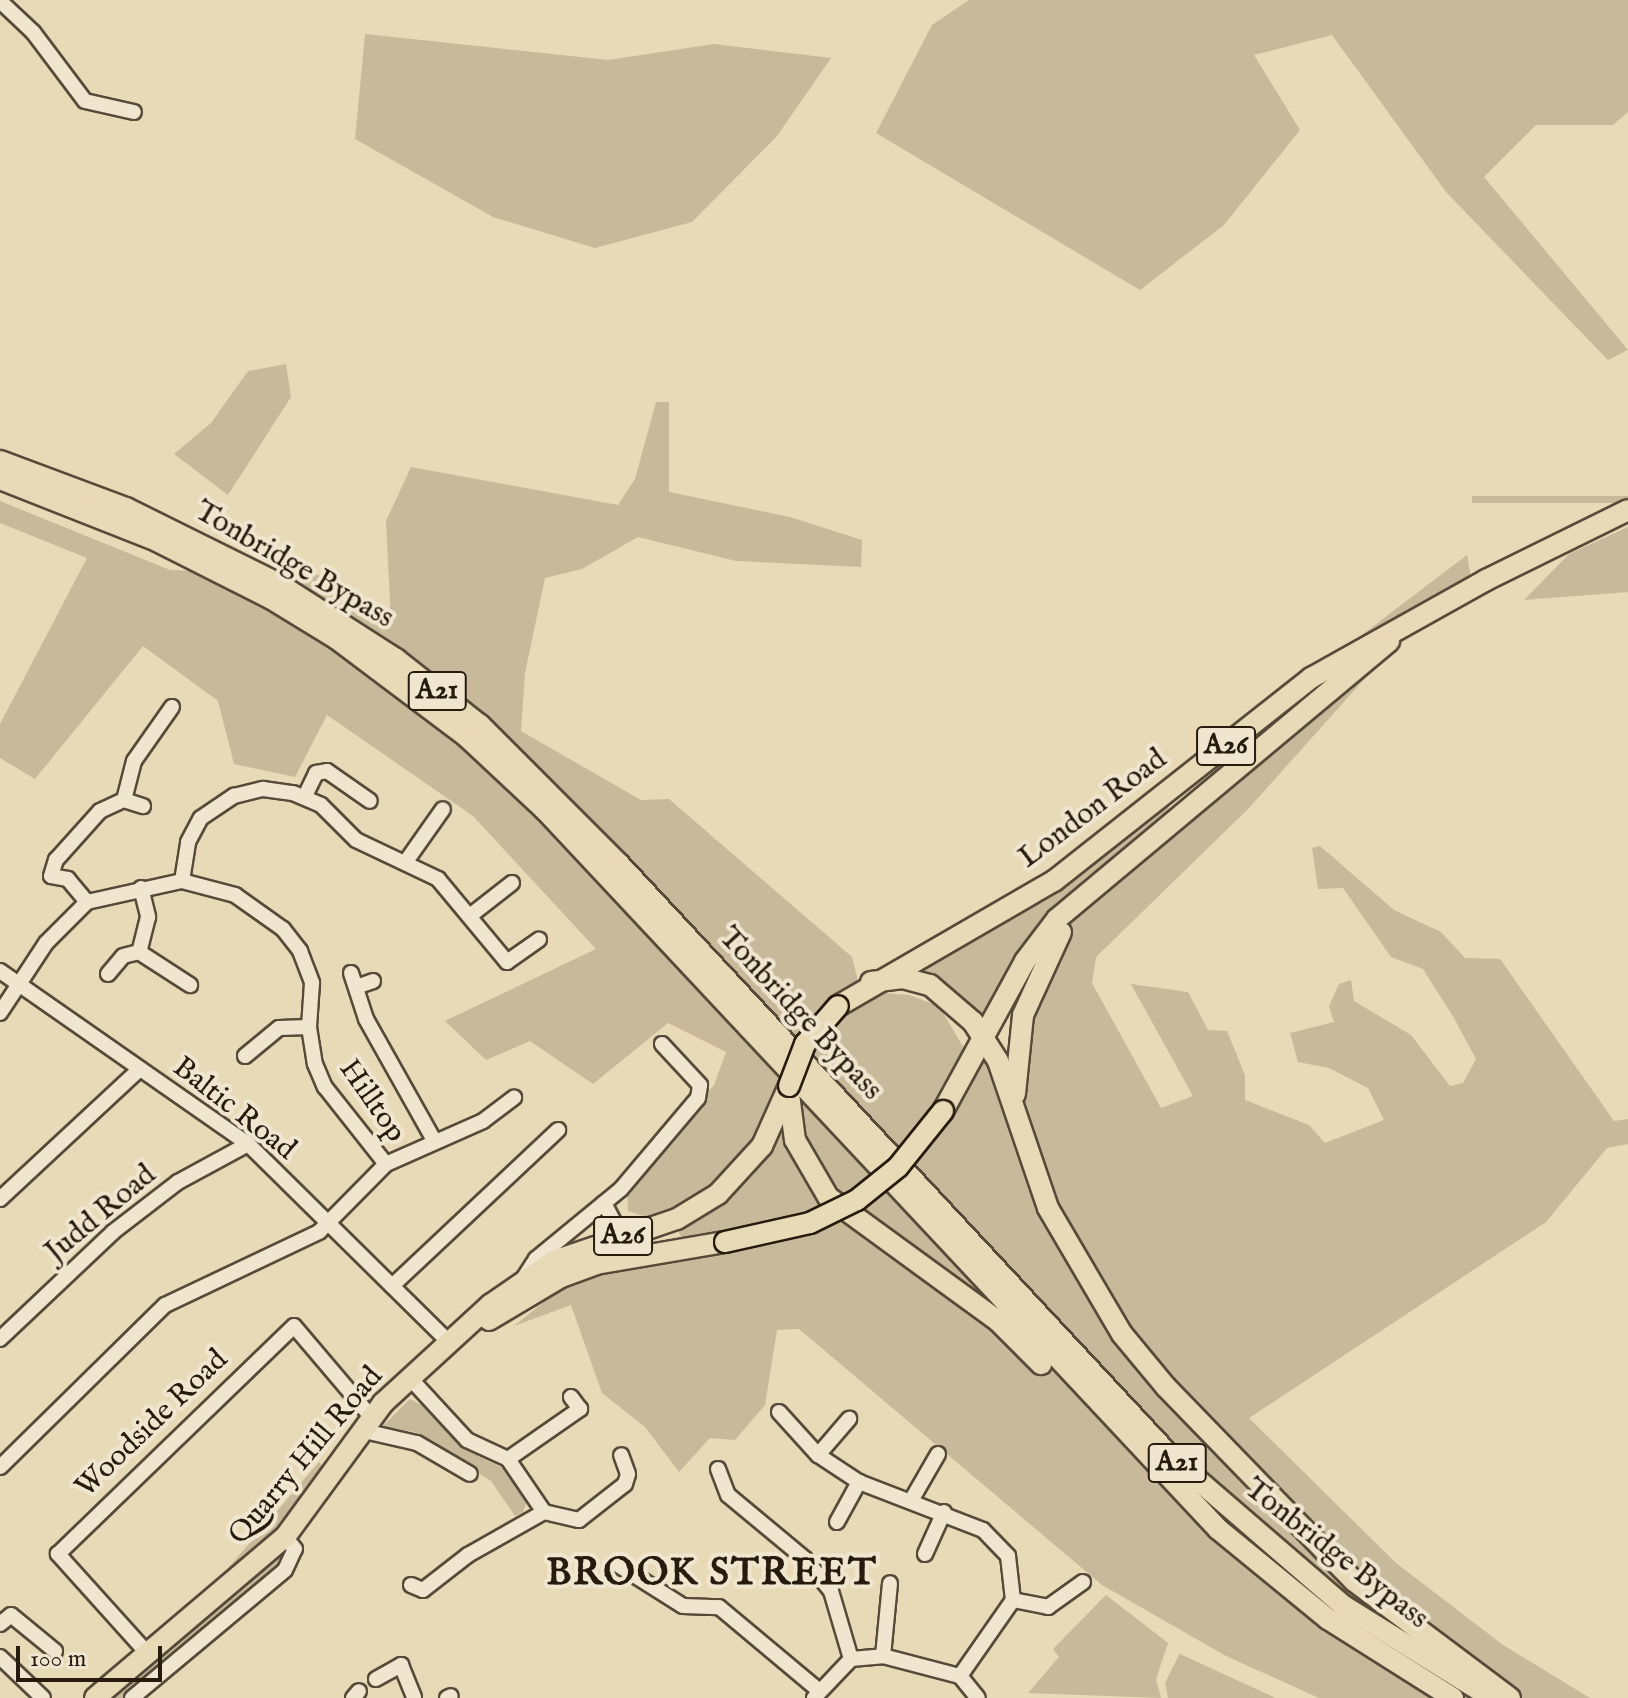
<!DOCTYPE html>
<html>
<head>
<meta charset="utf-8">
<style>
  body { margin:0 }
  #map { position:relative; width:1628px; height:1698px; overflow:hidden; background:#e8d9b7; font-family:"IM FELL English",serif }
  div>[style] { position:absolute }
  [style*='--x'] { left:calc(var(--x)*1px); top:calc(var(--y)*1px); width:calc(var(--w)*1px); rotate:calc(var(--a)*1deg) }
  .green>* { inset:0; background:#c7b99a; transform-origin:0 0 }
  .roads { filter:drop-shadow(2px 0 #574a38) drop-shadow(-2px 0 #574a38) drop-shadow(0 2px #574a38) drop-shadow(0 -2px #574a38) }
  .minor>* { height:14px; margin:-7px; padding:0 7px; transform-origin:7px; border-radius:7px; background:#f0e6d0 }
  .highway>* { height:20px; margin:-10px; padding:0 10px; transform-origin:10px; border-radius:10px; background:#e8d9b7 }
  .bridges { filter:drop-shadow(2px 0 #271b0e) drop-shadow(-2px 0 #271b0e) drop-shadow(0 2px #271b0e) drop-shadow(0 -2px #271b0e) }
  .highway-bridge>* { height:20px; margin:-10px; padding:0 10px; transform-origin:10px; border-radius:10px; background:#e8d9b7 }
  span { translate:-50% -50%; white-space:nowrap; text-align:center; line-height:1.15; -webkit-text-stroke:8px #f0e6d0; paint-order:stroke }
  .shield-label span { padding:2px 6px; background:#f0e6d0; border:2px solid; border-radius:6px; -webkit-text-stroke-width:0 }
  .shield-label { font-size:28px; color:#271b0e; font-weight:700 }
  .street-label { font-size:30px; color:#271b0e }
  .district-label { font-size:38px; color:#271b0e; font-weight:700; letter-spacing:2px }
  .scale { position:absolute; left:16px; top:1646px; width:146px; height:36px; box-sizing:border-box; border:4px solid #271b0e; border-top:0; padding-left:10px; font-size:24px; line-height:28px; white-space:nowrap; color:#271b0e; -webkit-text-stroke:6px #f0e6d0; paint-order:stroke }
</style>
</head>
<body>
<div id="map">
  <div class="green">
    <div style="clip-path:polygon(969px 0,1628px 0,1628px 112px,1613px 125px,1536px 125px,1484px 177px,1628px 350px,1608px 360px,1446px 192px,1332px 35px,1254px 55px,1300px 130px,1224px 225px,1140px 290px,876px 133px,932px 25px)"></div>
    <div style="clip-path:polygon(365px 34px,608px 60px,714px 44px,831px 58px,777px 136px,692px 222px,595px 248px,493px 217px,355px 139px)"></div>
    <div style="clip-path:polygon(286px 364px,291px 397px,228px 495px,174px 454px,211px 423px,248px 371px)"></div>
    <div style="clip-path:polygon(656px 402px,669px 402px,669px 492px,790px 517px,862px 540px,861px 567px,736px 561px,638px 537px,582px 569px,545px 578px,525px 673px,521px 731px,641px 800px,669px 799px,852px 957px,863px 1001px,884px 993px,909px 995px,939px 1006px,962px 1045px,984px 1054px,999px 1089px,1065px 931px,1095px 895px,1377px 665px,1248px 809px,1096px 957px,1092px 983px,1161px 1108px,1193px 1096px,1131px 984px,1188px 992px,1208px 1030px,1227px 1031px,1245px 1075px,1245px 1100px,1309px 1125px,1325px 1143px,1384px 1120px,1368px 1088px,1329px 1068px,1298px 1062px,1290px 1033px,1334px 1022px,1329px 1006px,1339px 984px,1351px 980px,1354px 1001px,1411px 1035px,1450px 1086px,1463px 1083px,1476px 1059px,1454px 1018px,1423px 969px,1391px 957px,1343px 888px,1318px 889px,1312px 848px,1320px 846px,1394px 910px,1441px 932px,1465px 958px,1500px 959px,1614px 1121px,1628px 1119px,1628px 1144px,1607px 1148px,1546px 1222px,1249px 1418px,1396px 1563px,1503px 1645px,1590px 1698px,1319px 1698px,1226px 1656px,1102px 1585px,799px 1329px,777px 1330px,765px 1405px,735px 1440px,710px 1438px,679px 1472px,645px 1427px,602px 1393px,571px 1305px,514px 1326px,565px 1285px,597px 1269px,690px 1253px,675px 1226px,628px 1211px,627px 1186px,714px 1085px,726px 1052px,668px 1023px,593px 1084px,530px 1041px,486px 1060px,445px 1021px,596px 949px,473px 816px,327px 715px,295px 777px,234px 764px,218px 701px,143px 646px,35px 779px,0 758px,0 724px,87px 558px,0 523px,0 501px,170px 570px,320px 575px,391px 622px,386px 521px,411px 467px,618px 505px,635px 479px)"></div>
    <div style="left:1628px;top:496px;width:7px;height:156px;rotate:90deg"></div>
    <div style="clip-path:polygon(1628px 527px,1628px 592px,1524px 600px,1569px 554px)"></div>
    <div style="clip-path:polygon(1467px 555px,1471px 578px,1388px 624px,1258px 714px)"></div>
    <div style="clip-path:polygon(1169px 805px,1168px 815px,1097px 876px,981px 1029px,912px 974px,1062px 885px)"></div>
    <div style="clip-path:polygon(410px 1399px,429px 1409px,468px 1451px,504px 1469px,528px 1498px,523px 1512px,515px 1516px,491px 1481px,415px 1432px,382px 1427px)"></div>
    <div style="clip-path:polygon(319px 1462px,324px 1467px,277px 1529px,240px 1569px,210px 1589px)"></div>
    <div style="clip-path:polygon(285px 1547px,290px 1556px,240px 1602px,126px 1698px,107px 1698px)"></div>
    <div style="clip-path:polygon(1106px 1595px,1168px 1643px,1156px 1679px,1161px 1698px,1028px 1693px,1059px 1657px,1053px 1649px)"></div>
    <div style="clip-path:polygon(1180px 1653px,1180px 1654px,1276px 1698px,1168px 1698px,1165px 1683px)"></div>
  </div>
  <div class="roads">
    <div class="minor">
      <div style="--x:0;--y:1;--w:45;--a:43.2"></div>
      <div style="--x:33;--y:32;--w:86;--a:53"></div>
      <div style="--x:85;--y:101;--w:50;--a:12.7"></div>
      <div style="--x:305;--y:796;--w:25;--a:-64"></div>
      <div style="--x:316;--y:773;--w:11;--a:-10"></div>
      <div style="--x:327;--y:771;--w:52;--a:34.9"></div>
      <div style="--x:124;--y:800;--w:20;--a:18"></div>
      <div style="--x:407;--y:860;--w:62;--a:-54.8"></div>
      <div style="--x:182;--y:881;--w:39;--a:-81"></div>
      <div style="--x:188;--y:842;--w:27;--a:-62"></div>
      <div style="--x:201;--y:818;--w:40;--a:-34"></div>
      <div style="--x:234;--y:796;--w:30;--a:-14"></div>
      <div style="--x:263;--y:789;--w:30;--a:8"></div>
      <div style="--x:293;--y:793;--w:30;--a:23"></div>
      <div style="--x:321;--y:805;--w:49;--a:45"></div>
      <div style="--x:356;--y:840;--w:91;--a:25.4"></div>
      <div style="--x:438;--y:879;--w:108;--a:50.3"></div>
      <div style="--x:507;--y:962;--w:39;--a:-35"></div>
      <div style="--x:141;--y:888;--w:30;--a:76"></div>
      <div style="--x:148;--y:917;--w:36;--a:104"></div>
      <div style="--x:139;--y:952;--w:61;--a:32.9"></div>
      <div style="--x:87;--y:902;--w:30;--a:-130"></div>
      <div style="--x:68;--y:879;--w:17;--a:-170"></div>
      <div style="--x:51;--y:876;--w:17;--a:-73"></div>
      <div style="--x:56;--y:860;--w:66;--a:-48.1"></div>
      <div style="--x:100;--y:811;--w:26;--a:-25"></div>
      <div style="--x:124;--y:800;--w:40;--a:-75.6"></div>
      <div style="--x:134;--y:761;--w:66;--a:-54.9"></div>
      <div style="--x:471;--y:915;--w:52;--a:-38"></div>
      <div style="--x:0;--y:971;--w:302;--a:34.9"></div>
      <div style="--x:248;--y:1144;--w:285;--a:44.6"></div>
      <div style="--x:351;--y:973;--w:48;--a:71.9"></div>
      <div style="--x:366;--y:1019;--w:141;--a:60.7"></div>
      <div style="--x:108;--y:974;--w:23;--a:-50"></div>
      <div style="--x:123;--y:956;--w:16;--a:-14"></div>
      <div style="--x:356;--y:987;--w:18;--a:-19"></div>
      <div style="--x:0;--y:1013;--w:84;--a:-56.7"></div>
      <div style="--x:46;--y:943;--w:58;--a:-45"></div>
      <div style="--x:87;--y:902;--w:97;--a:-12.5"></div>
      <div style="--x:182;--y:881;--w:55;--a:14.8"></div>
      <div style="--x:235;--y:895;--w:59;--a:35.3"></div>
      <div style="--x:283;--y:929;--w:28;--a:52"></div>
      <div style="--x:300;--y:951;--w:34;--a:69"></div>
      <div style="--x:312;--y:983;--w:44;--a:93.9"></div>
      <div style="--x:309;--y:1027;--w:37;--a:81"></div>
      <div style="--x:315;--y:1064;--w:25;--a:67"></div>
      <div style="--x:325;--y:1087;--w:98;--a:51.6"></div>
      <div style="--x:386;--y:1164;--w:95;--a:134.6"></div>
      <div style="--x:319;--y:1232;--w:170;--a:154.6"></div>
      <div style="--x:165;--y:1305;--w:231;--a:135.5"></div>
      <div style="--x:245;--y:1056;--w:44;--a:-39.5"></div>
      <div style="--x:279;--y:1028;--w:30;--a:-2"></div>
      <div style="--x:386;--y:1164;--w:106;--a:-23.9"></div>
      <div style="--x:483;--y:1121;--w:39;--a:-37"></div>
      <div style="--x:0;--y:1199;--w:191;--a:-42.9"></div>
      <div style="--x:604;--y:1203;--w:58;--a:62.1"></div>
      <div style="--x:523;--y:1279;--w:24;--a:-57"></div>
      <div style="--x:536;--y:1259;--w:110;--a:-39.5"></div>
      <div style="--x:621;--y:1189;--w:119;--a:-49.8"></div>
      <div style="--x:698;--y:1098;--w:13;--a:-81"></div>
      <div style="--x:700;--y:1085;--w:56;--a:-132.8"></div>
      <div style="--x:392;--y:1286;--w:228;--a:-43.2"></div>
      <div style="--x:0;--y:1339;--w:156;--a:-43.4"></div>
      <div style="--x:113;--y:1232;--w:82;--a:-37.6"></div>
      <div style="--x:178;--y:1182;--w:80;--a:-28.5"></div>
      <div style="--x:779;--y:1412;--w:58;--a:47.8"></div>
      <div style="--x:818;--y:1455;--w:49;--a:33.4"></div>
      <div style="--x:859;--y:1482;--w:133;--a:21.2"></div>
      <div style="--x:983;--y:1530;--w:36;--a:46"></div>
      <div style="--x:1008;--y:1556;--w:44;--a:83.5"></div>
      <div style="--x:1013;--y:1600;--w:93;--a:124.9"></div>
      <div style="--x:364;--y:1431;--w:54;--a:12.8"></div>
      <div style="--x:417;--y:1443;--w:61;--a:30.3"></div>
      <div style="--x:818;--y:1455;--w:48;--a:-49.3"></div>
      <div style="--x:508;--y:1459;--w:88;--a:-34.8"></div>
      <div style="--x:580;--y:1409;--w:15;--a:-127"></div>
      <div style="--x:718;--y:1469;--w:28;--a:69"></div>
      <div style="--x:728;--y:1495;--w:100;--a:39.7"></div>
      <div style="--x:805;--y:1559;--w:41;--a:50.9"></div>
      <div style="--x:831;--y:1591;--w:71;--a:73.6"></div>
      <div style="--x:912;--y:1499;--w:52;--a:-60"></div>
      <div style="--x:544;--y:1512;--w:36;--a:13"></div>
      <div style="--x:579;--y:1520;--w:58;--a:-38"></div>
      <div style="--x:625;--y:1484;--w:10;--a:-73"></div>
      <div style="--x:628;--y:1474;--w:20;--a:-110"></div>
      <div style="--x:837;--y:1522;--w:46;--a:-61.2"></div>
      <div style="--x:925;--y:1554;--w:46;--a:-65.7"></div>
      <div style="--x:615;--y:1563;--w:80;--a:32.3"></div>
      <div style="--x:683;--y:1606;--w:36;--a:2"></div>
      <div style="--x:719;--y:1607;--w:128;--a:39.9"></div>
      <div style="--x:411;--y:1585;--w:13;--a:23"></div>
      <div style="--x:423;--y:1590;--w:57;--a:-37.9"></div>
      <div style="--x:468;--y:1555;--w:87;--a:-29.5"></div>
      <div style="--x:544;--y:1512;--w:64;--a:-124.2"></div>
      <div style="--x:508;--y:1459;--w:45;--a:-155.1"></div>
      <div style="--x:467;--y:1440;--w:83;--a:-132.6"></div>
      <div style="--x:1013;--y:1600;--w:36;--a:11"></div>
      <div style="--x:1048;--y:1607;--w:43;--a:-35.5"></div>
      <div style="--x:0;--y:1624;--w:14;--a:-39"></div>
      <div style="--x:11;--y:1615;--w:57;--a:39.3"></div>
      <div style="--x:148;--y:1654;--w:135;--a:-132"></div>
      <div style="--x:58;--y:1554;--w:328;--a:-44"></div>
      <div style="--x:294;--y:1326;--w:122;--a:49.7"></div>
      <div style="--x:883;--y:1656;--w:73;--a:-84.5"></div>
      <div style="--x:0;--y:1657;--w:59;--a:43.6"></div>
      <div style="--x:376;--y:1679;--w:29;--a:-29"></div>
      <div style="--x:401;--y:1665;--w:35;--a:68"></div>
      <div style="--x:132;--y:1698;--w:199;--a:-39.9"></div>
      <div style="--x:285;--y:1570;--w:23;--a:-65"></div>
      <div style="--x:295;--y:1549;--w:16;--a:-130"></div>
      <div style="--x:353;--y:1698;--w:9;--a:-49"></div>
      <div style="--x:447;--y:1698;--w:4;--a:-27"></div>
      <div style="--x:814;--y:1698;--w:54;--a:-46.5"></div>
      <div style="--x:851;--y:1659;--w:32;--a:-5"></div>
      <div style="--x:883;--y:1656;--w:80;--a:14.6"></div>
      <div style="--x:960;--y:1676;--w:28;--a:51"></div>
    </div>
    <div class="highway">
      <div style="--x:0;--y:461;--w:134;--a:20.5"></div>
      <div style="--x:126;--y:508;--w:171;--a:26.4"></div>
      <div style="--x:279;--y:584;--w:139;--a:32.7"></div>
      <div style="--x:396;--y:659;--w:107;--a:38.2"></div>
      <div style="--x:480;--y:725;--w:197;--a:45"></div>
      <div style="--x:619;--y:864;--w:809;--a:47.05"></div>
      <div style="--x:1170;--y:1456;--w:230;--a:40.8"></div>
      <div style="--x:1344;--y:1606;--w:174;--a:31.9"></div>
      <div style="--x:0;--y:479;--w:169;--a:21.5"></div>
      <div style="--x:157;--y:541;--w:127;--a:26.8"></div>
      <div style="--x:270;--y:598;--w:79;--a:31.5"></div>
      <div style="--x:337;--y:639;--w:163;--a:37"></div>
      <div style="--x:467;--y:737;--w:107;--a:43.1"></div>
      <div style="--x:545;--y:810;--w:985;--a:46.89"></div>
      <div style="--x:1218;--y:1529;--w:142;--a:39.3"></div>
      <div style="--x:1328;--y:1619;--w:148;--a:32.3"></div>
      <div style="--x:871;--y:982;--w:32;--a:-7"></div>
      <div style="--x:903;--y:978;--w:28;--a:15"></div>
      <div style="--x:930;--y:985;--w:57;--a:40.7"></div>
      <div style="--x:973;--y:1022;--w:46;--a:57.3"></div>
      <div style="--x:998;--y:1061;--w:155;--a:71.2"></div>
      <div style="--x:1048;--y:1208;--w:146;--a:59.6"></div>
      <div style="--x:1122;--y:1334;--w:69;--a:50.3"></div>
      <div style="--x:1166;--y:1387;--w:270;--a:45.9"></div>
      <div style="--x:1354;--y:1581;--w:195;--a:36.9"></div>
      <div style="--x:838;--y:1006;--w:250;--a:-30.1"></div>
      <div style="--x:1054;--y:881;--w:328;--a:-38.3"></div>
      <div style="--x:1311;--y:678;--w:201;--a:-29.2"></div>
      <div style="--x:1486;--y:580;--w:158;--a:-26.2"></div>
      <div style="--x:789;--y:1094;--w:46;--a:82.6"></div>
      <div style="--x:795;--y:1140;--w:66;--a:59.9"></div>
      <div style="--x:828;--y:1197;--w:210;--a:36.1"></div>
      <div style="--x:998;--y:1321;--w:61;--a:45"></div>
      <div style="--x:1015;--y:1094;--w:79;--a:-84.2"></div>
      <div style="--x:1023;--y:1015;--w:91;--a:-65.4"></div>
      <div style="--x:943;--y:1111;--w:171;--a:-61.3"></div>
      <div style="--x:1025;--y:961;--w:53;--a:-52.7"></div>
      <div style="--x:1057;--y:919;--w:433;--a:-39.9"></div>
      <div style="--x:489;--y:1320;--w:84;--a:-30.8"></div>
      <div style="--x:561;--y:1277;--w:37;--a:-20"></div>
      <div style="--x:596;--y:1264;--w:131;--a:-9.7"></div>
      <div style="--x:95;--y:1698;--w:249;--a:-40.3"></div>
      <div style="--x:285;--y:1537;--w:166;--a:-53.8"></div>
      <div style="--x:383;--y:1403;--w:145;--a:-42.5"></div>
      <div style="--x:490;--y:1305;--w:78;--a:-34.5"></div>
      <div style="--x:554;--y:1261;--w:130;--a:-18.9"></div>
      <div style="--x:677;--y:1219;--w:48;--a:-31.4"></div>
      <div style="--x:718;--y:1194;--w:65;--a:-47.5"></div>
      <div style="--x:762;--y:1146;--w:66;--a:-65.8"></div>
    </div>
  </div>
  <div class="bridges">
    <div class="highway-bridge">
      <div style="--x:789;--y:1086;--w:45;--a:-69.1"></div>
      <div style="--x:805;--y:1044;--w:50;--a:-49"></div>
      <div style="--x:725;--y:1242;--w:87;--a:-12.6"></div>
      <div style="--x:810;--y:1223;--w:52;--a:-26.1"></div>
      <div style="--x:857;--y:1200;--w:53;--a:-38.8"></div>
      <div style="--x:898;--y:1167;--w:72;--a:-51.2"></div>
    </div>
  </div>
  <div class="shield-label">
    <span style="left:437px;top:691px">A21</span>
    <span style="left:1226px;top:746px">A26</span>
    <span style="left:623px;top:1236px">A26</span>
    <span style="left:1177px;top:1463px">A21</span>
  </div>
  <div class="street-label">
    <span style="left:294px;top:565px;rotate:30deg">Tonbridge Bypass</span>
    <span style="left:1093px;top:809px;rotate:-37deg">London Road</span>
    <span style="left:800px;top:1014px;rotate:47deg">Tonbridge Bypass</span>
    <span style="left:372px;top:1101px;rotate:55deg">Hilltop</span>
    <span style="left:234px;top:1109px;rotate:38deg">Baltic Road</span>
    <span style="left:101px;top:1214px;rotate:-40deg">Judd Road</span>
    <span style="left:152px;top:1424px;rotate:-44deg">Woodside Road</span>
    <span style="left:306px;top:1456px;rotate:-50deg">Quarry Hill Road</span>
    <span style="left:1336px;top:1554px;rotate:38deg">Tonbridge Bypass</span>
  </div>
  <div class="district-label">
    <span style="left:712px;top:1575px">BROOK STREET</span>
  </div>
  <div class="scale">100 m</div>
</div>
</body>
</html>
